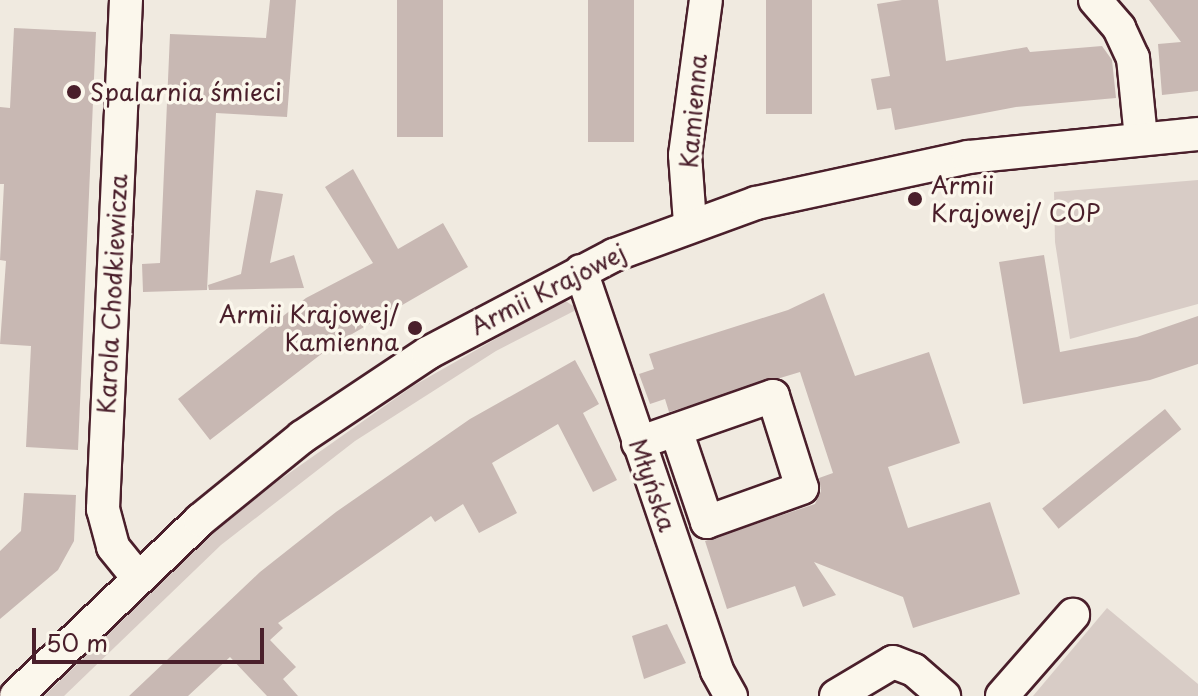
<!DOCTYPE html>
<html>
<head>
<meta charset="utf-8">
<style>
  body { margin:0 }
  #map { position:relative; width:1198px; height:696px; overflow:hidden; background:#f0eae0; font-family:"Playpen Sans",sans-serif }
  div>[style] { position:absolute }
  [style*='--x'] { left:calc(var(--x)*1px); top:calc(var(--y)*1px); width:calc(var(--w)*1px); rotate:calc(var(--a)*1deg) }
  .green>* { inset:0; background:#d8ccc6 }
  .building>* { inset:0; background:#c8b8b3; transform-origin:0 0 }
  .roads { filter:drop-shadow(2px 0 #4a1f2b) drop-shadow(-2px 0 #4a1f2b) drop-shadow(0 2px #4a1f2b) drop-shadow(0 -2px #4a1f2b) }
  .minor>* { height:32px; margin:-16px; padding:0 16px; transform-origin:16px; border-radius:16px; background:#fbf7ec }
  .dots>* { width:22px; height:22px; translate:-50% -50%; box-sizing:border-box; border:4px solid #fbf7ec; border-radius:50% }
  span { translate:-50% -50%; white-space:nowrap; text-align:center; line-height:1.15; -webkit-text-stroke:7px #fbf7ec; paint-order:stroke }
  .poi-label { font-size:24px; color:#4a1f2b }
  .left { translate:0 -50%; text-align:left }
  .right { translate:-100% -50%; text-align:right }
  .street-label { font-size:24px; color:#4a1f2b }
  .scale { position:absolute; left:32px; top:628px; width:232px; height:36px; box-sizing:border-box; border:4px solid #4a1f2b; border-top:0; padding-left:10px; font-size:24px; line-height:28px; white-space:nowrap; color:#4a1f2b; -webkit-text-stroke:6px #fbf7ec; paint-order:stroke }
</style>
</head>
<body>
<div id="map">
  <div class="green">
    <div style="clip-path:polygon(1198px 180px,1198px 304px,1070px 339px,1055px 242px,1054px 192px)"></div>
    <div style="clip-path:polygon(564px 300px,578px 309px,496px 351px,355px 441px,221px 545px,64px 696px,44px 696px,212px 534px,278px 481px,413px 386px)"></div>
    <div style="clip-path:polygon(1107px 608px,1198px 684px,1198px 696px,1033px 696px)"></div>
  </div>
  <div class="building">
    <div style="clip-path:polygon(270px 0,296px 0,287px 117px,216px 113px,207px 290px,143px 292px,142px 264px,160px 263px,170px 34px,266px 38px)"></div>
    <div style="left:397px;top:0;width:46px;height:137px"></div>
    <div style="left:588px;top:0;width:46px;height:142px"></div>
    <div style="left:766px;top:0;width:46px;height:114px"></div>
    <div style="clip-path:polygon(902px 0,938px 0,946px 61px,1027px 47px,1030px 52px,1102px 46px,1112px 60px,1116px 98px,1016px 107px,895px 130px,891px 108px,877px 110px,871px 79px,890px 76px,877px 4px)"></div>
    <div style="clip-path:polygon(1149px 0,1198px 0,1198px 91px,1162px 95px,1158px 44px,1181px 42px)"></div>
    <div style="clip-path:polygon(14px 28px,96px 32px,78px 450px,26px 447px,31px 346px,0 344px,6px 261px,0 260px,4px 184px,0 184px,0 107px,10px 108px)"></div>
    <div style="clip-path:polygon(353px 169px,398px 249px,443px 223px,468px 267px,333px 345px,210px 440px,178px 399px,306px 298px,373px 263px,325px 187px)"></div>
    <div style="clip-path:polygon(256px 190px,283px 194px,270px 263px,294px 255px,304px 288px,209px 290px,208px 285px,241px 274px)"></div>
    <div style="clip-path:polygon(1044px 255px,1060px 352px,1137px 337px,1198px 316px,1198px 364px,1150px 380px,1023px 404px,999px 262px)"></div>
    <div style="clip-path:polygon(824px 293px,855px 376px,929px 352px,960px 443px,888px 467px,908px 528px,990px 502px,1020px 594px,913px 628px,903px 597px,814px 562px,836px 595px,803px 607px,795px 586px,727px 609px,705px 541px,815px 504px,821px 491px,819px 478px,833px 473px,800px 372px,669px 412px,665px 399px,650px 404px,639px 374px,654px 369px,649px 354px,788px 310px)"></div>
    <div style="clip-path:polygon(575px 360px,599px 404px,583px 413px,617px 480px,593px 492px,558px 424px,492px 463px,517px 513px,479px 533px,463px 504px,435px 522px,431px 516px,278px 623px,283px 628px,270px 640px,296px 667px,283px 679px,298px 696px,267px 696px,230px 657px,188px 696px,129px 696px,260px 572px,336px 512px,470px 419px)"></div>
    <div style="left:1165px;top:409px;width:26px;height:158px;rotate:51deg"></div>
    <div style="clip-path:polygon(24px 493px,76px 495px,74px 541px,58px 570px,0 619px,0 551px,21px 531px)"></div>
    <div style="clip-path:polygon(667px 624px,686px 663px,644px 679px,632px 636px)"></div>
  </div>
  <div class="roads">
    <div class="minor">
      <div style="--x:126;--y:0;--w:510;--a:92.59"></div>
      <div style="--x:103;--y:509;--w:39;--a:75"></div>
      <div style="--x:113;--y:547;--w:38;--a:51"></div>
      <div style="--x:1095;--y:0;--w:37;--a:49"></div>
      <div style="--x:1119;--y:28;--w:33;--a:65"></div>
      <div style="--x:1133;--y:58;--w:80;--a:84.3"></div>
      <div style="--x:690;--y:223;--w:68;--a:-94.2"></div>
      <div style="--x:685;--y:155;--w:156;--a:-82.3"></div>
      <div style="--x:581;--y:271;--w:422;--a:71.2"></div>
      <div style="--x:717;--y:671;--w:29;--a:61"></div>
      <div style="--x:638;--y:443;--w:143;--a:-19.2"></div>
      <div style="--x:773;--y:396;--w:96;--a:72.5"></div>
      <div style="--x:802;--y:488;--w:101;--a:160.3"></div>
      <div style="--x:707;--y:522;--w:97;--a:-108.6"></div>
      <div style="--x:16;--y:696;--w:255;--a:-43.7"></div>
      <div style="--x:200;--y:520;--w:132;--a:-39.1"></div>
      <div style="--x:302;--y:437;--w:151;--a:-33.7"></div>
      <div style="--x:428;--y:353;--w:210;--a:-27.8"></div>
      <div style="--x:614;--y:255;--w:151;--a:-20.1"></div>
      <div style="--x:756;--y:203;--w:217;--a:-12.2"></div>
      <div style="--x:968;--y:157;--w:231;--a:-5.7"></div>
      <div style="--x:836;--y:696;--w:66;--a:-30.8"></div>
      <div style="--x:893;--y:662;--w:22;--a:21"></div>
      <div style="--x:914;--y:670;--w:40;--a:41"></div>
      <div style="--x:1002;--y:696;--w:108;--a:-48.8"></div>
    </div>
  </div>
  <div class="dots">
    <div style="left:74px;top:92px;background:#4a1f2b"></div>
    <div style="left:915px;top:199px;background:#4a1f2b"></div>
    <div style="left:415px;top:328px;background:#4a1f2b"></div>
  </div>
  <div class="poi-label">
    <span class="left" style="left:90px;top:92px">Spalarnia śmieci</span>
    <span class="left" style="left:931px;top:199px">Armii<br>Krajowej/ COP</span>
    <span class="right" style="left:399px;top:328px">Armii Krajowej/<br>Kamienna</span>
  </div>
  <div class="street-label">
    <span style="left:693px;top:111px;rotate:-85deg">Kamienna</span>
    <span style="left:548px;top:289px;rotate:-27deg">Armii Krajowej</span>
    <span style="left:112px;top:294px;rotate:-87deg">Karola Chodkiewicza</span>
    <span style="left:653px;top:485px;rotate:71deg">Młyńska</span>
  </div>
  <div class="scale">50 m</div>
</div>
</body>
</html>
